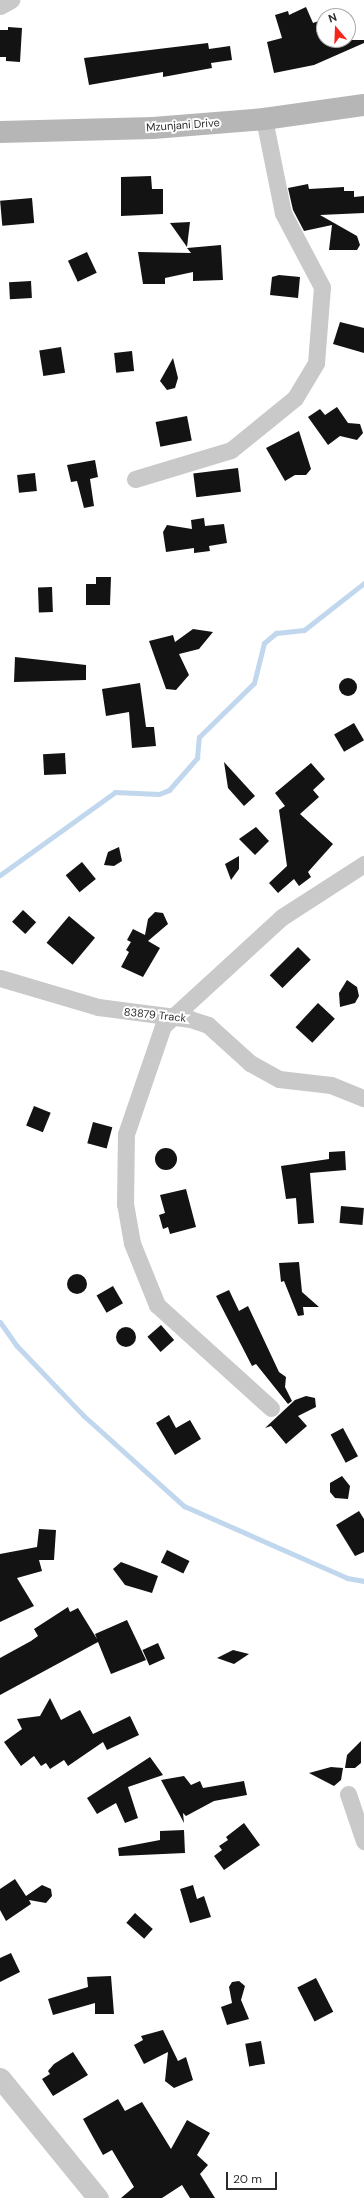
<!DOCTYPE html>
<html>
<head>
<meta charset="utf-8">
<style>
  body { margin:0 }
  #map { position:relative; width:364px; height:2198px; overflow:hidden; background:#fff; font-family:"DM Sans",sans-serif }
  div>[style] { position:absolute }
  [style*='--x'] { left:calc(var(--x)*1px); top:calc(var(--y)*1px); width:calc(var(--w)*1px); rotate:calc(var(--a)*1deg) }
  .stream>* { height:5px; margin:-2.5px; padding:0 2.5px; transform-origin:2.5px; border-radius:2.5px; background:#c1d7ee }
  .building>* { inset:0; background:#131313; transform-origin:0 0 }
  .round { border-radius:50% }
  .minor>* { height:17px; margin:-8.5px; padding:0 8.5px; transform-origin:8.5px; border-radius:8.5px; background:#c9c9c9 }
  .tertiary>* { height:21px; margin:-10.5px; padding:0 10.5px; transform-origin:10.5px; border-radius:10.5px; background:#c9c9c9 }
  .secondary>* { height:22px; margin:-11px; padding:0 11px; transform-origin:11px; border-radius:11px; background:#b6b6b6 }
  span { translate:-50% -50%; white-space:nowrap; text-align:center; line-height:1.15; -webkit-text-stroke:4px #fff; paint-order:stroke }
  .street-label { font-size:11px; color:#2c2c2c }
  .north { position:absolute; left:316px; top:8px; width:40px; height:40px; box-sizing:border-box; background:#fff; border:1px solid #ababab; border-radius:50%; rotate:341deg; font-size:11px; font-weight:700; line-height:16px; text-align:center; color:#2c2c2c }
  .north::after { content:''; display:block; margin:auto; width:14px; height:18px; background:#f5251c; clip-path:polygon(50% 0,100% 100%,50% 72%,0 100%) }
  .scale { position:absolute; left:226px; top:2172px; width:51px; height:18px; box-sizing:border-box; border:2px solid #2c2c2c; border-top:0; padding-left:5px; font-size:12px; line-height:14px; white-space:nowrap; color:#2c2c2c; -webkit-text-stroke:3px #fff; paint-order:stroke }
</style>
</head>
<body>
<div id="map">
  <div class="stream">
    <div style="--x:0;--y:875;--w:142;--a:-35.8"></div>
    <div style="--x:115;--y:792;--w:44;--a:2.6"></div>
    <div style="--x:159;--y:794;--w:11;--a:-22"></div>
    <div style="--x:169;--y:790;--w:43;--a:-48.8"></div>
    <div style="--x:197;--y:758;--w:21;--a:-85"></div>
    <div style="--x:199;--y:737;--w:77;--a:-44.5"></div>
    <div style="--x:254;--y:683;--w:41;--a:-76"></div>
    <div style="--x:264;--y:643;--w:16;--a:-40"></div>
    <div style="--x:276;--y:633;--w:28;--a:-6"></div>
    <div style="--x:304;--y:630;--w:76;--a:-38.1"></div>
    <div style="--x:0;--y:1322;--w:29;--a:55"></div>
    <div style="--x:17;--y:1346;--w:97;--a:46.3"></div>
    <div style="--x:84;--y:1416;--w:135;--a:42"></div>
    <div style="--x:184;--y:1506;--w:178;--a:23.8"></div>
    <div style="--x:347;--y:1578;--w:17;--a:10"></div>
  </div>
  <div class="building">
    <div style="clip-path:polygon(306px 7px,313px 23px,324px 19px,324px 40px,364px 40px,364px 43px,314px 65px,274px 73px,267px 42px,282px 38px,275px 15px,288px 11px,289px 15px)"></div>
    <div style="clip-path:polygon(8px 27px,22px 28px,20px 62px,6px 61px,6px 57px,0 57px,0 30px,8px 30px)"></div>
    <div style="clip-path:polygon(208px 43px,209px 49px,230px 46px,232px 60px,211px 63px,212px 68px,163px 77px,163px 72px,89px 85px,84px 58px)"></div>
    <div style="clip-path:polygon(151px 176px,152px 189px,163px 189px,163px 214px,121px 216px,121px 177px)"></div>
    <div style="clip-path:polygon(308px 184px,309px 189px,344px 187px,344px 191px,354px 191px,354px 197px,364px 196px,364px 213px,320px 215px,357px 236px,360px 245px,357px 250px,329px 250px,332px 225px,304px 231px,293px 210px,288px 188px)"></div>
    <div style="left:32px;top:198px;width:25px;height:32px;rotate:85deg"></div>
    <div style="clip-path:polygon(190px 222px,187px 247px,170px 223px)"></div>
    <div style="clip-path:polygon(221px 245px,223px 280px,193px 281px,193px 272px,165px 278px,165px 284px,143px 284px,138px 252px,191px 253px,187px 248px)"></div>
    <div style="left:87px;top:252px;width:23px;height:21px;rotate:65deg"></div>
    <div style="clip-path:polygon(279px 275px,300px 277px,298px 298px,270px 295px,272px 277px)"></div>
    <div style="left:31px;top:281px;width:17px;height:22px;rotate:87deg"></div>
    <div style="clip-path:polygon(340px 322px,364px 328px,364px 353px,333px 344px)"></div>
    <div style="left:61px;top:347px;width:26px;height:22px;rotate:81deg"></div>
    <div style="left:132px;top:351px;width:20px;height:18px;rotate:84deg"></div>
    <div style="clip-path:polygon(173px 358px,178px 378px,175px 388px,167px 390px,160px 381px)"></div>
    <div style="clip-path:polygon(337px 407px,348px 423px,360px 424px,363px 433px,357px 440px,340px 436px,328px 445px,308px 417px,320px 409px,325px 415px)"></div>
    <div style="left:187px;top:416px;width:25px;height:32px;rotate:79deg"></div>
    <div style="clip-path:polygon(299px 431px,311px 469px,306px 475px,295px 475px,285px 481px,266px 448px)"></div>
    <div style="clip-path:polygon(95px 460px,98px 477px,90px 479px,94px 506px,84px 508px,77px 481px,71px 482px,67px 465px)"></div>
    <div style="left:238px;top:468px;width:24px;height:45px;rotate:83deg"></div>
    <div style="left:35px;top:473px;width:18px;height:18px;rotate:84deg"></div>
    <div style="clip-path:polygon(204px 518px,205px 526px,224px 524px,227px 543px,209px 546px,210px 551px,194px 553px,194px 548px,166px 552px,163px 532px,167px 525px,192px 529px,191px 520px)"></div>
    <div style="clip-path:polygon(96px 577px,111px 577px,110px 605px,86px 605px,86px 584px,96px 584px)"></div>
    <div style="left:52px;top:587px;width:25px;height:14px;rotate:88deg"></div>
    <div style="clip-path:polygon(193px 629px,213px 632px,199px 649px,179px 654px,189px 675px,176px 690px,166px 689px,149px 641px,173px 635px,175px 642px)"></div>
    <div style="clip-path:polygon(15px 657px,86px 665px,86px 680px,14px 682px)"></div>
    <div class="round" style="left:339px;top:678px;width:18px;height:18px"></div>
    <div style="clip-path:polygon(140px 683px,146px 727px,154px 727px,156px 746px,132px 748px,129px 712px,106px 716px,102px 689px)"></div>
    <div style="left:354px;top:723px;width:20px;height:23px;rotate:60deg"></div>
    <div style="left:65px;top:753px;width:21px;height:22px;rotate:87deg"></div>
    <div style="clip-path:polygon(224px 762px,255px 796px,244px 806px,228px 788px)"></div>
    <div style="clip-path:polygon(311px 763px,325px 779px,313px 790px,319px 797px,300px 814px,333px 844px,308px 872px,311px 877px,299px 886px,294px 879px,278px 893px,269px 883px,287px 866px,279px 810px,285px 806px,275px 793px)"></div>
    <div style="clip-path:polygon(256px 827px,269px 841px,255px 855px,239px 839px)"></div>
    <div style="clip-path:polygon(119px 847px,122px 861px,114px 866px,104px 865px,108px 852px)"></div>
    <div style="clip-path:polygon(239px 856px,239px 869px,231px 880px,225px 864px)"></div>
    <div style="left:82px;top:862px;width:22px;height:21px;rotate:51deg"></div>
    <div style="left:23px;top:910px;width:18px;height:16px;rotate:43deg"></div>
    <div style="clip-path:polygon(155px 912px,163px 913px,168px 924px,148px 941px,160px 948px,143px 977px,121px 967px,129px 952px,126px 950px,131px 942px,127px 940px,133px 929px,145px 935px,148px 919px)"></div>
    <div style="left:69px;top:916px;width:34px;height:35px;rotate:40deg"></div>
    <div style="left:298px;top:947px;width:18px;height:40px;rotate:45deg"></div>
    <div style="clip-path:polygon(347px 980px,357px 987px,359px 996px,355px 1003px,340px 1007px,339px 993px)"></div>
    <div style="left:318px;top:1003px;width:23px;height:33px;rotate:43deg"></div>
    <div style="left:34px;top:1106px;width:18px;height:21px;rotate:22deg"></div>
    <div style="left:93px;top:1122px;width:20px;height:22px;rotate:15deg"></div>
    <div class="round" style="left:155px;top:1148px;width:22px;height:22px"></div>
    <div style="clip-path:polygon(345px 1151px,346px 1170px,310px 1173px,314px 1223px,298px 1224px,296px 1198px,286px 1199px,281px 1166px,329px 1159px,329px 1152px)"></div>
    <div style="clip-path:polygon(186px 1189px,196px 1227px,170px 1234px,168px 1227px,163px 1229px,159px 1215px,165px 1213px,160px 1195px)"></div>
    <div style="left:341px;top:1206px;width:23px;height:17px;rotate:5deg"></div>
    <div style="clip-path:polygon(299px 1262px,302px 1292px,319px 1307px,303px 1307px,304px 1315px,298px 1316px,284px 1281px,281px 1282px,279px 1263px)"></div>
    <div class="round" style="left:67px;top:1274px;width:20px;height:20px"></div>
    <div style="left:113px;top:1286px;width:20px;height:19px;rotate:60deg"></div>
    <div style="clip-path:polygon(229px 1290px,239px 1311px,248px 1306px,279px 1372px,286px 1377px,285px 1387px,292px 1401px,288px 1404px,256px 1364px,252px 1366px,216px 1296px)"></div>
    <div style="left:161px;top:1325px;width:20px;height:18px;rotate:49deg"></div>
    <div class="round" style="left:116px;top:1327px;width:20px;height:20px"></div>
    <div style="clip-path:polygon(306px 1396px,315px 1398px,316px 1407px,298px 1416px,307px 1426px,286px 1444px,271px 1426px,265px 1428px,295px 1400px)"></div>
    <div style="clip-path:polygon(169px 1415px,176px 1428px,190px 1420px,201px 1439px,175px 1455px,156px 1423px)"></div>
    <div style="left:343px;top:1428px;width:32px;height:14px;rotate:62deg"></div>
    <div style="clip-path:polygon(342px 1476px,350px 1486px,348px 1499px,335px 1498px,330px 1492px,330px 1483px)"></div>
    <div style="clip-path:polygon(359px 1511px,364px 1519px,364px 1552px,355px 1556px,336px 1525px)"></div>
    <div style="clip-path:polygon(39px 1529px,56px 1530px,54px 1560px,39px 1560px,42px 1571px,17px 1578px,34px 1606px,0 1622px,0 1554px,37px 1547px)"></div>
    <div style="left:167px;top:1550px;width:25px;height:14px;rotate:26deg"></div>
    <div style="clip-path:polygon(121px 1562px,158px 1576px,152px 1593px,125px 1585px,113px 1569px)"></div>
    <div style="clip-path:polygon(68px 1607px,70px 1612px,78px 1608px,97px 1639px,95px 1634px,127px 1620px,146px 1660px,111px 1674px,98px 1642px,0 1695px,0 1658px,31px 1641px,38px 1636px,34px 1629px)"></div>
    <div style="left:158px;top:1643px;width:17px;height:17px;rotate:66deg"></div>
    <div style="clip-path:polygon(233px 1650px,249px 1654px,234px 1664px,217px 1658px)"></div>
    <div style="clip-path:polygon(50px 1698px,61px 1720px,80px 1710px,93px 1734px,130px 1716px,139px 1735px,107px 1750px,103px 1742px,68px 1766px,64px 1760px,50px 1769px,46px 1763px,41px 1766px,34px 1756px,21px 1766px,4px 1742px,22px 1729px,17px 1719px,40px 1716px)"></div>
    <div style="clip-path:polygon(361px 1741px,361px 1763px,355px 1768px,345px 1768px,347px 1755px)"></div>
    <div style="clip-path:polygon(150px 1757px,163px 1775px,128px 1787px,138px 1818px,125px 1823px,116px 1803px,97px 1814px,87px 1798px)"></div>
    <div style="clip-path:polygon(331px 1767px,343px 1768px,341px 1780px,334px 1786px,309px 1773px)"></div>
    <div style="clip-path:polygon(184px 1776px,191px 1785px,200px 1781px,203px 1788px,244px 1781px,247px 1795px,214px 1801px,186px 1816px,183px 1813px,184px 1823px,161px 1780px)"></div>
    <div style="clip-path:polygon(244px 1823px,260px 1845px,224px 1870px,214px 1856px,222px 1850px,219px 1846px,228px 1840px,226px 1837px)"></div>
    <div style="clip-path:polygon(184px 1830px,185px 1853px,119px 1856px,118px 1848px,160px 1840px,160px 1831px)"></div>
    <div style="clip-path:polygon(15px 1879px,26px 1896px,42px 1885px,51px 1889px,52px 1896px,46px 1903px,29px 1900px,31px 1904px,6px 1921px,0 1910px,0 1889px)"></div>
    <div style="clip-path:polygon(193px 1885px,197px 1899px,204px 1896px,211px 1917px,190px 1923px,180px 1889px)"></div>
    <div style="left:135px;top:1913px;width:24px;height:13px;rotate:42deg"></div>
    <div style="clip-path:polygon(11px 1953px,20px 1972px,0 1982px,0 1958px)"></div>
    <div style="clip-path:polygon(111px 1976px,114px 2014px,95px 2014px,95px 2003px,53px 2015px,48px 1999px,88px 1987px,87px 1977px)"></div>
    <div style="left:316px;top:1978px;width:38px;height:21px;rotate:63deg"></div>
    <div style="clip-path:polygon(239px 1981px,245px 1986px,241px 2000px,249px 2019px,227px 2025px,221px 2007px,232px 2003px,229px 1987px,232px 1982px)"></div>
    <div style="clip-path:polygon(163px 2030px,178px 2061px,186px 2057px,193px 2080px,174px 2088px,165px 2081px,168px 2052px,144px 2064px,134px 2045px,143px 2040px,141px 2036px)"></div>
    <div style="left:261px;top:2041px;width:23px;height:16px;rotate:80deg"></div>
    <div style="clip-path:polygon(73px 2052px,88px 2075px,53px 2096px,42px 2079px,50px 2074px,48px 2071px,54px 2064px)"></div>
    <div style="clip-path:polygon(118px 2099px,125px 2111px,142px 2102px,171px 2149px,187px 2120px,210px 2133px,197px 2155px,208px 2165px,200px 2174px,215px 2198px,190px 2198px,182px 2185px,162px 2198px,121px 2198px,134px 2187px,112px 2150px,103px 2155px,83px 2119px)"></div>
  </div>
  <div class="minor">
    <div style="--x:0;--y:6;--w:13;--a:-29"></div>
    <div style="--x:135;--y:479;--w:100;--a:-16.8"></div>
    <div style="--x:231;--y:450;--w:82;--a:-39.1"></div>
    <div style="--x:295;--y:398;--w:41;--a:-59"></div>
    <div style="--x:316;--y:363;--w:76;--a:-85.5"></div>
    <div style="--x:322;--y:287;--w:84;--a:-117.8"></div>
    <div style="--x:283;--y:213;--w:96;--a:-101.4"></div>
    <div style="--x:0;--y:978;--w:102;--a:16.5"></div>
    <div style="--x:98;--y:1007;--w:93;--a:7.4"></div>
    <div style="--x:190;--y:1019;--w:19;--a:18"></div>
    <div style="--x:208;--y:1025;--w:57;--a:42.1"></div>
    <div style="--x:250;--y:1063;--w:33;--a:29"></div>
    <div style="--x:279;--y:1079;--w:52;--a:6.6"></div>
    <div style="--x:331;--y:1085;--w:35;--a:22"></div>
    <div style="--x:271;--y:1408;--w:154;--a:-137.9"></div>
    <div style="--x:157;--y:1305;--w:67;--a:-112"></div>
    <div style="--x:132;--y:1243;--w:40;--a:-100"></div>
    <div style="--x:125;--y:1204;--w:70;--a:-89.2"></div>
    <div style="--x:126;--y:1134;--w:114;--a:-71.1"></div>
    <div style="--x:163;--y:1026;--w:161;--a:-42.5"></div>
    <div style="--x:282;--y:917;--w:98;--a:-32.9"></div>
    <div style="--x:348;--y:1794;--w:50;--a:71.2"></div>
  </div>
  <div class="tertiary">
    <div style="--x:0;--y:2078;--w:155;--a:50.8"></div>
  </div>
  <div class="secondary">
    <div style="--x:0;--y:132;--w:153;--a:-1.5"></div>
    <div style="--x:153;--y:128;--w:111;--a:-4.6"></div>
    <div style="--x:264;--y:119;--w:101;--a:-8"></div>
  </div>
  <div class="street-label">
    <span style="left:183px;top:125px;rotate:-4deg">Mzunjani Drive</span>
    <span style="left:155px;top:1015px;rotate:6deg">83879 Track</span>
  </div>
  <div class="north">N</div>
  <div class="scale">20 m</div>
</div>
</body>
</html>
